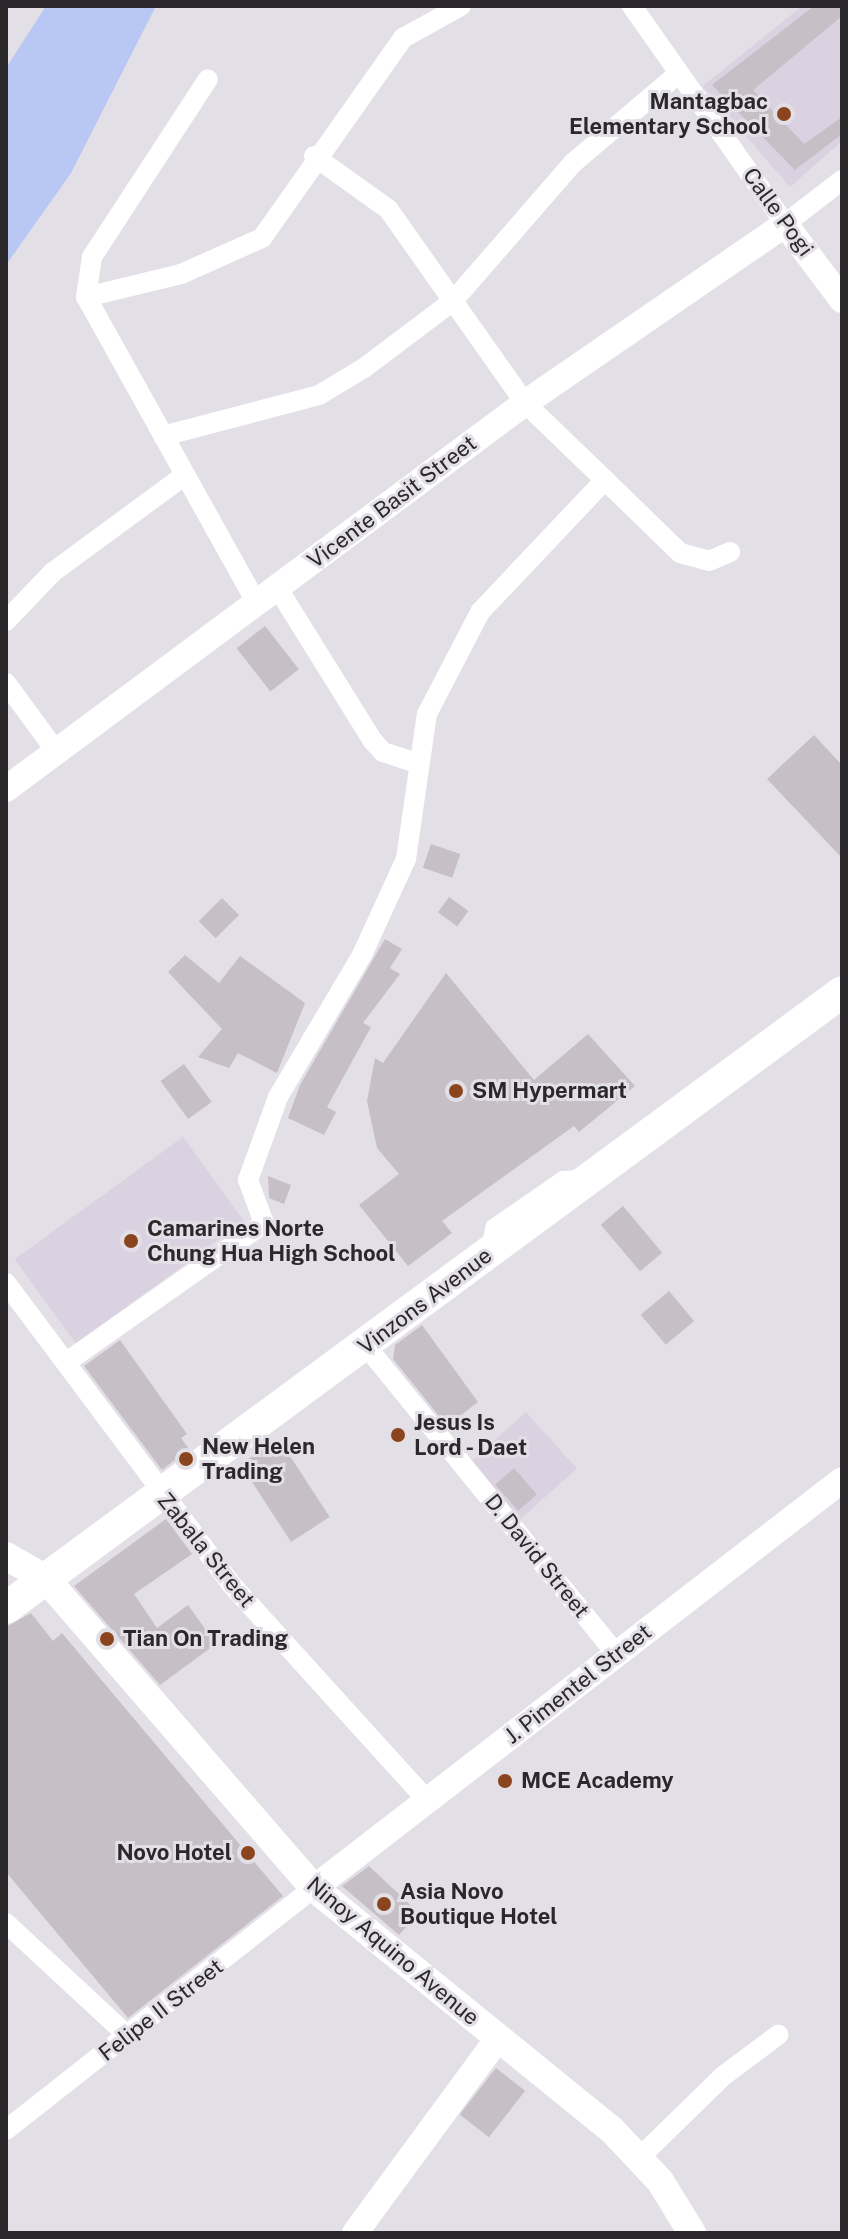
<!DOCTYPE html>
<html>
<head>
<meta charset="utf-8">
<style>
  body { margin:0 }
  #map { position:relative; width:848px; height:2239px; overflow:hidden; background:#e3dfe7; font-family:"Public Sans",sans-serif }
  div>[style] { position:absolute }
  [style*='--x'] { left:calc(var(--x)*1px); top:calc(var(--y)*1px); width:calc(var(--w)*1px); rotate:calc(var(--a)*1deg) }
  .built>* { inset:0; background:#dad1e1; transform-origin:0 0 }
  .water>* { inset:0; background:#b9c7f4 }
  .building>* { inset:0; background:#c6bfc6; transform-origin:0 0 }
  .service>* { height:10px; margin:-5px; padding:0 5px; transform-origin:5px; border-radius:5px; background:#fff }
  .minor>* { height:20px; margin:-10px; padding:0 10px; transform-origin:10px; border-radius:10px; background:#fff }
  .tertiary>* { height:26px; margin:-13px; padding:0 13px; transform-origin:13px; border-radius:13px; background:#fff }
  .secondary>* { height:28px; margin:-14px; padding:0 14px; transform-origin:14px; border-radius:14px; background:#fff }
  .primary>* { height:32px; margin:-16px; padding:0 16px; transform-origin:16px; border-radius:16px; background:#fff }
  .dots>* { width:22px; height:22px; translate:-50% -50%; box-sizing:border-box; border:4px solid #e3dfe7; border-radius:50% }
  span { translate:-50% -50%; white-space:nowrap; text-align:center; line-height:1.15; -webkit-text-stroke:6px #e3dfe7; paint-order:stroke }
  .poi-label { font-size:22px; color:#2a282b; font-weight:700 }
  .right { translate:-100% -50%; text-align:right }
  .left { translate:0 -50%; text-align:left }
  .street-label { font-size:22px; color:#2a282b }
  .frame { position:absolute; inset:0; border:8px solid #2a282b; pointer-events:none }
</style>
</head>
<body>
<div id="map">
  <div class="built">
    <div style="clip-path:polygon(802px 6px,842px 6px,842px 141px,790px 187px,703px 86px)"></div>
    <div style="left:183px;top:1137px;width:104px;height:208px;rotate:54deg"></div>
    <div style="left:526px;top:1412px;width:76px;height:79px;rotate:48deg"></div>
  </div>
  <div class="water">
    <div style="clip-path:polygon(46px 6px,156px 6px,71px 173px,6px 265px,6px 68px)"></div>
  </div>
  <div class="building">
    <div style="clip-path:polygon(814px 6px,842px 6px,842px 16px,753px 90px,804px 144px,842px 117px,842px 134px,795px 170px,712px 85px)"></div>
    <div style="left:265px;top:626px;width:55px;height:36px;rotate:52deg"></div>
    <div style="clip-path:polygon(814px 735px,842px 765px,842px 858px,767px 779px)"></div>
    <div style="left:431px;top:844px;width:31px;height:25px;rotate:19deg"></div>
    <div style="left:449px;top:897px;width:24px;height:19px;rotate:36deg"></div>
    <div style="left:222px;top:898px;width:24px;height:33px;rotate:45deg"></div>
    <div style="clip-path:polygon(385px 939px,402px 949px,390px 968px,400px 974px,363px 1023px,371px 1027px,327px 1107px,336px 1112px,324px 1135px,288px 1118px,300px 1085px)"></div>
    <div style="clip-path:polygon(185px 955px,219px 983px,240px 956px,305px 1003px,277px 1073px,238px 1053px,229px 1068px,198px 1057px,222px 1029px,168px 972px)"></div>
    <div style="clip-path:polygon(446px 973px,534px 1080px,588px 1034px,635px 1086px,579px 1132px,574px 1126px,442px 1221px,452px 1233px,408px 1266px,359px 1205px,399px 1174px,377px 1148px,367px 1101px,375px 1058px,383px 1063px)"></div>
    <div style="left:184px;top:1064px;width:47px;height:29px;rotate:54deg"></div>
    <div style="clip-path:polygon(268px 1176px,291px 1185px,284px 1204px,269px 1198px)"></div>
    <div style="left:623px;top:1206px;width:61px;height:29px;rotate:50deg"></div>
    <div style="left:669px;top:1291px;width:39px;height:37px;rotate:50deg"></div>
    <div style="clip-path:polygon(422px 1325px,478px 1402px,447px 1426px,393px 1359px,395px 1345px)"></div>
    <div style="clip-path:polygon(120px 1340px,187px 1434px,181px 1438px,189px 1449px,162px 1470px,84px 1366px)"></div>
    <div style="left:279px;top:1439px;width:93px;height:46px;rotate:57deg"></div>
    <div style="left:514px;top:1468px;width:35px;height:25px;rotate:49deg"></div>
    <div style="clip-path:polygon(166px 1519px,192px 1554px,134px 1594px,157px 1628px,188px 1605px,216px 1644px,160px 1685px,74px 1586px)"></div>
    <div style="clip-path:polygon(31px 1613px,53px 1641px,62px 1633px,283px 1896px,128px 2018px,6px 1872px,6px 1627px)"></div>
    <div style="clip-path:polygon(369px 1866px,419px 1913px,399px 1935px,342px 1886px)"></div>
    <div style="left:496px;top:2068px;width:37px;height:59px;rotate:38deg"></div>
  </div>
  <div class="service">
    <div style="--x:487;--y:1242;--w:17;--a:-77"></div>
    <div style="--x:491;--y:1225;--w:86;--a:-34.6"></div>
    <div style="--x:562;--y:1176;--w:16;--a:-4"></div>
  </div>
  <div class="minor">
    <div style="--x:632;--y:6;--w:266;--a:54.9"></div>
    <div style="--x:785;--y:224;--w:72;--a:-37.7"></div>
    <div style="--x:86;--y:297;--w:40;--a:-81.5"></div>
    <div style="--x:92;--y:257;--w:212;--a:-56.9"></div>
    <div style="--x:163;--y:436;--w:161;--a:-14.7"></div>
    <div style="--x:319;--y:395;--w:52;--a:-31"></div>
    <div style="--x:364;--y:368;--w:111;--a:-37"></div>
    <div style="--x:453;--y:301;--w:183;--a:-49"></div>
    <div style="--x:573;--y:163;--w:139;--a:-40.3"></div>
    <div style="--x:605;--y:480;--w:105;--a:44.2"></div>
    <div style="--x:680;--y:553;--w:30;--a:15"></div>
    <div style="--x:709;--y:561;--w:23;--a:-23"></div>
    <div style="--x:277;--y:587;--w:181;--a:58.1"></div>
    <div style="--x:373;--y:741;--w:15;--a:48"></div>
    <div style="--x:383;--y:752;--w:38;--a:18"></div>
    <div style="--x:256;--y:602;--w:349;--a:-119.1"></div>
    <div style="--x:86;--y:297;--w:98;--a:-13.6"></div>
    <div style="--x:181;--y:274;--w:89;--a:-24"></div>
    <div style="--x:262;--y:238;--w:245;--a:-54.8"></div>
    <div style="--x:403;--y:38;--w:66;--a:-28.9"></div>
    <div style="--x:6;--y:621;--w:68;--a:-46.2"></div>
    <div style="--x:53;--y:572;--w:164;--a:-36.3"></div>
    <div style="--x:6;--y:683;--w:84;--a:53.7"></div>
    <div style="--x:6;--y:1283;--w:376;--a:53.2"></div>
    <div style="--x:231;--y:1584;--w:292;--a:47.8"></div>
    <div style="--x:366;--y:1346;--w:397;--a:50.9"></div>
    <div style="--x:68;--y:1361;--w:240;--a:-35.1"></div>
    <div style="--x:264;--y:1223;--w:46;--a:-110.4"></div>
    <div style="--x:248;--y:1180;--w:88;--a:-70.1"></div>
    <div style="--x:278;--y:1097;--w:165;--a:-59.4"></div>
    <div style="--x:362;--y:955;--w:106;--a:-65.4"></div>
    <div style="--x:406;--y:859;--w:147;--a:-81.8"></div>
    <div style="--x:427;--y:714;--w:115;--a:-62.5"></div>
    <div style="--x:480;--y:612;--w:182;--a:-46.6"></div>
    <div style="--x:605;--y:480;--w:111;--a:-136.1"></div>
    <div style="--x:525;--y:403;--w:237;--a:-125.2"></div>
    <div style="--x:388;--y:209;--w:91;--a:-144.4"></div>
    <div style="--x:6;--y:1923;--w:166;--a:42.8"></div>
    <div style="--x:6;--y:2130;--w:392;--a:-38.2"></div>
    <div style="--x:639;--y:2158;--w:117;--a:-44.3"></div>
    <div style="--x:723;--y:2076;--w:69;--a:-36.7"></div>
  </div>
  <div class="tertiary">
    <div style="--x:6;--y:789;--w:647;--a:-36.64"></div>
    <div style="--x:525;--y:403;--w:316;--a:-34.5"></div>
    <div style="--x:785;--y:224;--w:95;--a:53.1"></div>
    <div style="--x:314;--y:1888;--w:667;--a:-37.69"></div>
    <div style="--x:355;--y:2233;--w:242;--a:-53.7"></div>
  </div>
  <div class="secondary">
    <div style="--x:6;--y:1556;--w:46;--a:29.9"></div>
    <div style="--x:46;--y:1579;--w:409;--a:49.1"></div>
    <div style="--x:314;--y:1888;--w:382;--a:39.1"></div>
    <div style="--x:611;--y:2129;--w:71;--a:46.7"></div>
    <div style="--x:660;--y:2181;--w:61;--a:58.4"></div>
  </div>
  <div class="primary">
    <div style="--x:6;--y:1608;--w:1038;--a:-36.38"></div>
  </div>
  <div class="dots">
    <div style="left:784px;top:114px;background:#8b451e"></div>
    <div style="left:456px;top:1091px;background:#8b451e"></div>
    <div style="left:131px;top:1241px;background:#8b451e"></div>
    <div style="left:398px;top:1435px;background:#8b451e"></div>
    <div style="left:186px;top:1459px;background:#8b451e"></div>
    <div style="left:107px;top:1639px;background:#8b451e"></div>
    <div style="left:505px;top:1781px;background:#8b451e"></div>
    <div style="left:248px;top:1853px;background:#8b451e"></div>
    <div style="left:384px;top:1904px;background:#8b451e"></div>
  </div>
  <div class="poi-label">
    <span class="right" style="left:768px;top:114px">Mantagbac<br>Elementary School</span>
    <span class="left" style="left:472px;top:1091px">SM Hypermart</span>
    <span class="left" style="left:147px;top:1241px">Camarines Norte<br>Chung Hua High School</span>
    <span class="left" style="left:414px;top:1435px">Jesus Is<br>Lord - Daet</span>
    <span class="left" style="left:202px;top:1459px">New Helen<br>Trading</span>
    <span class="left" style="left:123px;top:1639px">Tian On Trading</span>
    <span class="left" style="left:521px;top:1781px">MCE Academy</span>
    <span class="right" style="left:232px;top:1853px">Novo Hotel</span>
    <span class="left" style="left:400px;top:1904px">Asia Novo<br>Boutique Hotel</span>
  </div>
  <div class="street-label">
    <span style="left:778px;top:212px;rotate:54deg">Calle Pogi</span>
    <span style="left:392px;top:502px;rotate:-37deg">Vicente Basit Street</span>
    <span style="left:425px;top:1301px;rotate:-37deg">Vinzons Avenue</span>
    <span style="left:206px;top:1550px;rotate:51deg">Zabala Street</span>
    <span style="left:537px;top:1556px;rotate:51deg">D. David Street</span>
    <span style="left:578px;top:1684px;rotate:-38deg">J. Pimentel Street</span>
    <span style="left:393px;top:1951px;rotate:40deg">Ninoy Aquino Avenue</span>
    <span style="left:161px;top:2010px;rotate:-38deg">Felipe II Street</span>
  </div>
  <div class="frame"></div>
</div>
</body>
</html>
